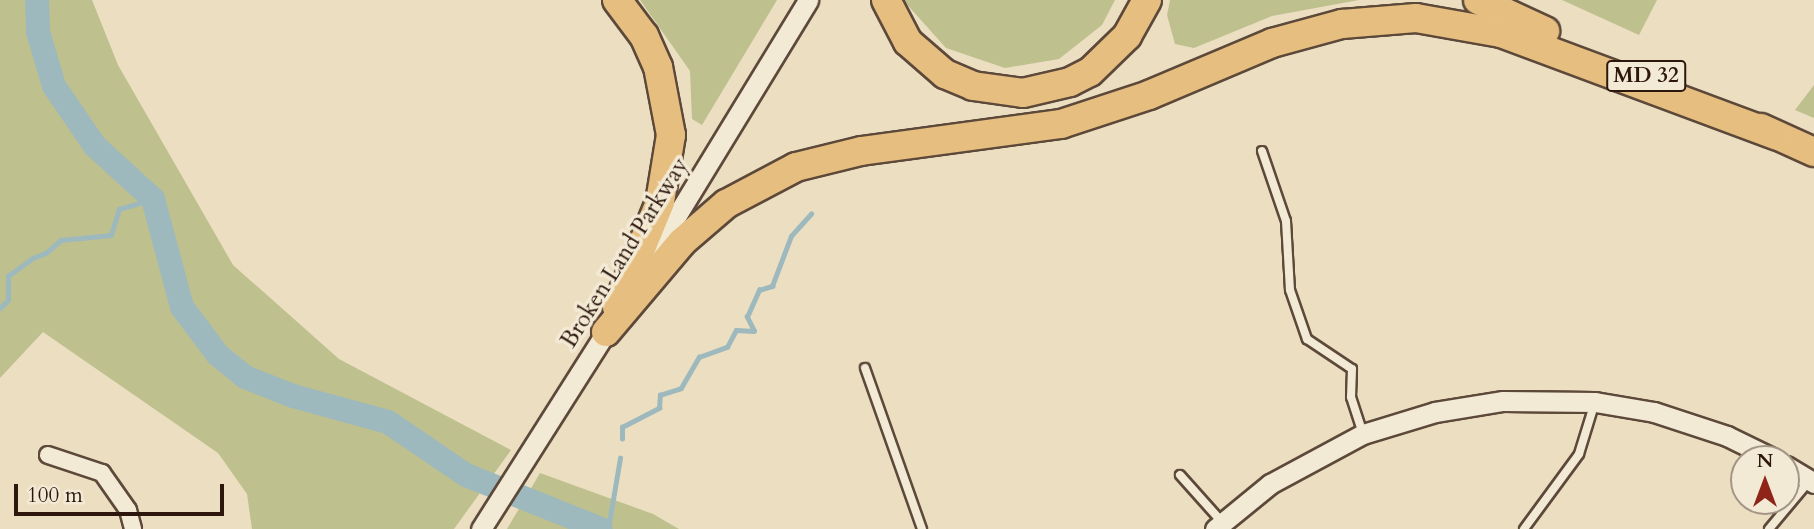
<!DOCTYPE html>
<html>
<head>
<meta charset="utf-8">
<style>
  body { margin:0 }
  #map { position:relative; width:1814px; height:529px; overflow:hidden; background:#ecdec0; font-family:Cardo,serif }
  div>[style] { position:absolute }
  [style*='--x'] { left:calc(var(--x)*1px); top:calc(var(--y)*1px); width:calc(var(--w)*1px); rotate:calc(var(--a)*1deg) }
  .green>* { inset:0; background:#bec08e }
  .stream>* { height:4.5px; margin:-2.25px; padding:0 2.25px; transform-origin:2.25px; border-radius:2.25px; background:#9eb9be }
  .river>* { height:24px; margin:-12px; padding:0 12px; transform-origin:12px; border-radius:12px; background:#9eb9be }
  .roads { filter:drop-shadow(2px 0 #5d493a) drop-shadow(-2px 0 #5d493a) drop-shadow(0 2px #5d493a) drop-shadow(0 -2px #5d493a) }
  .service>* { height:8px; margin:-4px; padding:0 4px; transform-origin:4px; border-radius:4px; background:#f3ead6 }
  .minor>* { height:16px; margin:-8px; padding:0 8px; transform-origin:8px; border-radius:8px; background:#f3ead6 }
  .tertiary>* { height:19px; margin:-9.5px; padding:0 9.5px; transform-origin:9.5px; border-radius:9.5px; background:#f3ead6 }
  .motorway>* { height:28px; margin:-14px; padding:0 14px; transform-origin:14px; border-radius:14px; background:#e6bf80 }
  span { translate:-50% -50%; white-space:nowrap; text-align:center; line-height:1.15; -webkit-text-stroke:7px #f3ead6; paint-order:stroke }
  .shield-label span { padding:2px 5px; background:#f3ead6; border:2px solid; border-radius:5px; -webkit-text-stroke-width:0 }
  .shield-label { font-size:21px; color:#2d170d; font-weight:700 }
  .street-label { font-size:23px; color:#2d170d }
  .north { position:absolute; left:1730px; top:445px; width:70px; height:70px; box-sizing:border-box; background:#f3ead6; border:2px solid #a49686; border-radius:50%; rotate:0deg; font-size:19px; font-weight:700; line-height:28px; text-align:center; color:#2d170d }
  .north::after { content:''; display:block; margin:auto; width:24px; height:32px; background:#8f2418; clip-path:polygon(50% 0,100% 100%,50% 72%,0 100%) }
  .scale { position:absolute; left:14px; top:484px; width:210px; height:32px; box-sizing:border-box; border:4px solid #2d170d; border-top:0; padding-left:9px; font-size:21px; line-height:24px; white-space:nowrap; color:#2d170d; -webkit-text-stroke:5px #f3ead6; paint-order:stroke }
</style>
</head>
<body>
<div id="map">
  <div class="green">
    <div style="clip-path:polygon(0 0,92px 0,118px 65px,233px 265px,339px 359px,511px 450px,454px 529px,252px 529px,247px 494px,218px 453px,43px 332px,0 378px)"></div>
    <div style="clip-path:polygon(640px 0,777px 0,702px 125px,692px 119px,690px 71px)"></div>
    <div style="clip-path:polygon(903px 0,1115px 0,1102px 25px,1059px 59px,1005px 68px,946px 48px)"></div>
    <div style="clip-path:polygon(1170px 0,1359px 0,1272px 16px,1194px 48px,1175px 44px,1167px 15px)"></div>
    <div style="clip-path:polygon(1562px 0,1657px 0,1639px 35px)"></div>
    <div style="clip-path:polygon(1814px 85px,1814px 118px,1795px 110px)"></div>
    <div style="clip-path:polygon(540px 473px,653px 514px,679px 529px,507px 529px)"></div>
  </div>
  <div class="stream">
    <div style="--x:0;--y:308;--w:11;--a:-45"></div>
    <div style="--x:8;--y:300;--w:24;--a:-90"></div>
    <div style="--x:8;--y:276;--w:31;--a:-36"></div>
    <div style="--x:33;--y:258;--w:14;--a:-21"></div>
    <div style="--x:46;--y:253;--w:20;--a:-41"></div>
    <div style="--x:61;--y:240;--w:50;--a:-5.7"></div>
    <div style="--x:111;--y:235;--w:27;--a:-73"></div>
    <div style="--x:119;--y:209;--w:35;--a:-16"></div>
    <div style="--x:622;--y:439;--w:12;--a:-90"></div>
    <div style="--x:622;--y:427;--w:42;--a:-27.2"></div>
    <div style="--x:659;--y:408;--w:13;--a:-86"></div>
    <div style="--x:660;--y:395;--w:22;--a:-18"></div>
    <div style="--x:681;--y:388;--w:36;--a:-60"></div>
    <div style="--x:699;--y:357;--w:30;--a:-20"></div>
    <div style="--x:727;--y:347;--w:19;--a:-62"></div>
    <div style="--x:736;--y:330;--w:18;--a:3"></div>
    <div style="--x:754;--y:331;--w:16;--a:-117"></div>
    <div style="--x:747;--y:317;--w:30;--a:-66"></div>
    <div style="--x:759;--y:290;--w:14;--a:-17"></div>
    <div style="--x:772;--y:286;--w:53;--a:-69.2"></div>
    <div style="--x:791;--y:236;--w:30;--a:-48"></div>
    <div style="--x:608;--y:529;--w:72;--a:-80.4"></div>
  </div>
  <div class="river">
    <div style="--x:37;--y:0;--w:32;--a:88"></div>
    <div style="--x:38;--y:32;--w:56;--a:73.5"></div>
    <div style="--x:54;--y:86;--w:73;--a:55.7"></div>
    <div style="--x:95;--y:146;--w:79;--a:42.4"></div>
    <div style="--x:153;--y:199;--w:112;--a:75"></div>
    <div style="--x:182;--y:307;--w:60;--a:53.1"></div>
    <div style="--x:218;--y:355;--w:35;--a:39"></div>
    <div style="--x:245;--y:377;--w:52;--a:21.6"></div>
    <div style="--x:293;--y:396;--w:98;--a:15.3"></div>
    <div style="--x:388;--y:422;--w:94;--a:34.2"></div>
    <div style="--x:466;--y:475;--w:145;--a:21.8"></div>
  </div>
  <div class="roads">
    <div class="service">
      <div style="--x:1262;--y:151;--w:74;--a:71.1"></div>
      <div style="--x:1286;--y:221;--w:69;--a:86.7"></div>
      <div style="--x:1290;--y:290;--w:52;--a:70.9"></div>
      <div style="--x:1307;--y:339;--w:54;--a:33.7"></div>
      <div style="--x:1352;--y:369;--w:28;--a:92"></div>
      <div style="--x:1351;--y:397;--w:39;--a:72"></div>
      <div style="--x:865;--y:368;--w:171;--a:70.5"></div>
      <div style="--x:1180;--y:475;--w:63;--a:48.2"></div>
      <div style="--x:1524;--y:529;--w:93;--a:-53.7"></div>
      <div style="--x:1579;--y:454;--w:54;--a:-72.9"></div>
      <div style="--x:1769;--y:529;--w:64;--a:-50.1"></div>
    </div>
    <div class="minor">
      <div style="--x:48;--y:455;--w:57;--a:18.4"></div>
      <div style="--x:102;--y:473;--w:45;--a:54.9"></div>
      <div style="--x:128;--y:510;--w:20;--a:75"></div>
    </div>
    <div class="tertiary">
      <div style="--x:641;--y:274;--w:321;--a:-58.6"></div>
      <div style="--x:1786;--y:466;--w:33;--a:31"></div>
      <div style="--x:481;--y:529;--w:246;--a:-57.6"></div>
      <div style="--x:1215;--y:529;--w:71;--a:-39.3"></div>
      <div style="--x:1270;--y:484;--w:106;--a:-28.3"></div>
      <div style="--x:1363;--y:434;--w:75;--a:-17"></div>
      <div style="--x:1435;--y:412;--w:69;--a:-9.2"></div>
      <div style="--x:1503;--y:401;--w:92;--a:0.6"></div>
      <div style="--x:1595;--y:402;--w:60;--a:9.6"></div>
      <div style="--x:1654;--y:412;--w:77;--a:18.2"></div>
      <div style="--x:1727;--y:436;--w:52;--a:26.1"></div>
    </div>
    <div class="motorway">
      <div style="--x:886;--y:0;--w:47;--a:62.4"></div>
      <div style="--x:908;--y:42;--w:49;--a:40.9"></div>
      <div style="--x:945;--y:74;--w:30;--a:23"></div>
      <div style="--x:973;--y:86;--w:50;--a:8"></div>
      <div style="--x:1023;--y:93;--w:48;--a:-13.2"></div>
      <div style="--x:1070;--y:82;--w:22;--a:-27"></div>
      <div style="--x:1090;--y:72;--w:52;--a:-44.2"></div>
      <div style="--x:1127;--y:36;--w:41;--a:-60.9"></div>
      <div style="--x:1478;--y:0;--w:74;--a:24.8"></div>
      <div style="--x:1761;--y:128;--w:58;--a:24.4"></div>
      <div style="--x:617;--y:307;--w:113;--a:-67.7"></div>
      <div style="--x:660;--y:202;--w:68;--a:-80.7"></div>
      <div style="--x:671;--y:135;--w:69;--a:-100.8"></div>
      <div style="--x:658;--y:67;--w:34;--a:-114"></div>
      <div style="--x:644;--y:36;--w:45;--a:-126.9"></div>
      <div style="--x:606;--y:332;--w:118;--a:-49.8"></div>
      <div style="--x:682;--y:242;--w:58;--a:-40.8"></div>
      <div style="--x:726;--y:204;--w:79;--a:-27.9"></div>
      <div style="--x:796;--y:167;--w:67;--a:-13.8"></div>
      <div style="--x:861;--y:151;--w:202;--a:-7.7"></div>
      <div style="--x:1061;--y:124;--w:93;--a:-18.2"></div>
      <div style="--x:1149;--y:95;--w:134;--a:-22.9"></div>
      <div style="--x:1272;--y:43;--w:73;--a:-15.2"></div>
      <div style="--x:1342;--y:24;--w:74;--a:-4.6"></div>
      <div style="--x:1416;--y:18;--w:86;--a:10"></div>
      <div style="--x:1501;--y:33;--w:293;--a:20.4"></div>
    </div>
  </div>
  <div class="shield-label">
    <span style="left:1646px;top:76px">MD 32</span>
  </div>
  <div class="street-label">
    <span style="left:625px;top:253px;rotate:-58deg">Broken Land Parkway</span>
  </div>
  <div class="north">N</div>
  <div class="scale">100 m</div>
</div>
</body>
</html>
